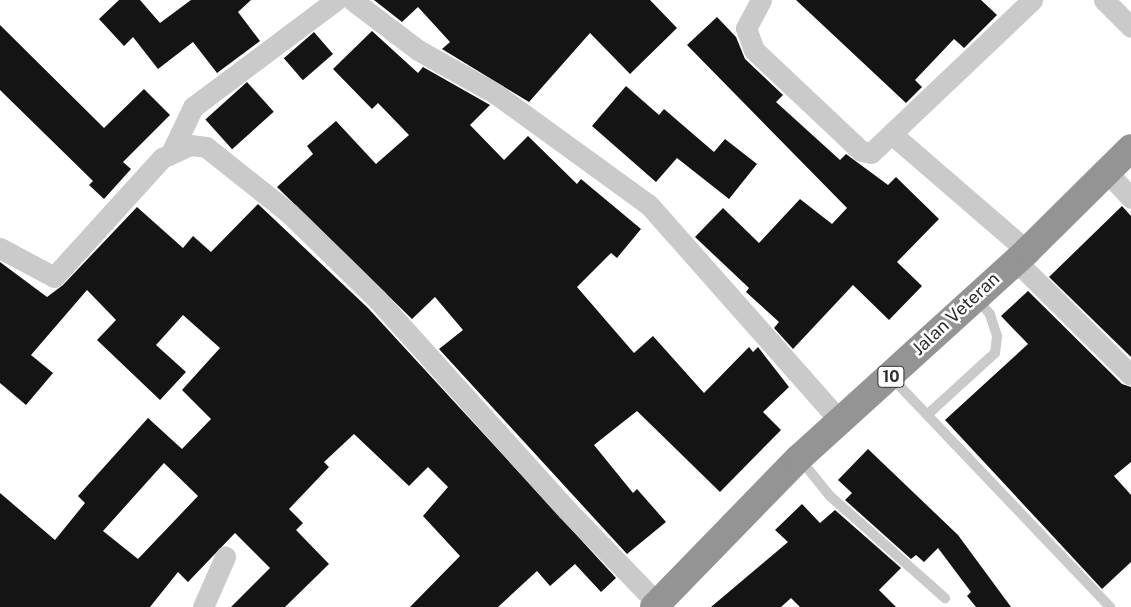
<!DOCTYPE html>
<html>
<head>
<meta charset="utf-8">
<style>
  body { margin:0 }
  #map { position:relative; width:1131px; height:607px; overflow:hidden; background:#fff; font-family:"Public Sans",sans-serif }
  div>[style] { position:absolute }
  [style*='--x'] { left:calc(var(--x)*1px); top:calc(var(--y)*1px); width:calc(var(--w)*1px); rotate:calc(var(--a)*1deg) }
  .building>* { inset:0; background:#141414; transform-origin:0 0 }
  .lane>* { height:10px; margin:-5px; padding:0 5px; transform-origin:5px; border-radius:5px; background:#cacaca }
  .street>* { height:21px; margin:-10.5px; padding:0 10.5px; transform-origin:10.5px; border-radius:10.5px; background:#cacaca }
  .highway>* { height:28px; margin:-14px; padding:0 14px; transform-origin:14px; border-radius:14px; background:#949494 }
  span { translate:-50% -50%; white-space:nowrap; text-align:center; line-height:1.15; -webkit-text-stroke:5px #fff; paint-order:stroke }
  .shield-label span { padding:1px 4px; background:#fff; border:1px solid; border-radius:4px; -webkit-text-stroke-width:0 }
  .shield-label { font-size:16px; color:#2d2d2d; font-weight:700 }
  .street-label { font-size:18px; color:#2d2d2d }
</style>
</head>
<body>
<div id="map">
  <div class="building">
    <div style="clip-path:polygon(119px 0,140px 0,160px 23px,191px 0,251px 0,238px 12px,260px 41px,217px 73px,193px 42px,158px 69px,133px 37px,124px 46px,99px 19px)"></div>
    <div style="clip-path:polygon(374px 0,650px 0,677px 28px,630px 74px,590px 33px,529px 102px,442px 49px,450px 42px,418px 7px,402px 22px)"></div>
    <div style="clip-path:polygon(796px 0,981px 0,997px 15px,964px 48px,954px 39px,915px 80px,922px 87px,906px 103px)"></div>
    <div style="clip-path:polygon(717px 17px,736px 37px,745px 59px,783px 95px,776px 102px,840px 160px,846px 154px,888px 185px,896px 177px,939px 219px,897px 262px,922px 286px,889px 320px,853px 285px,793px 349px,774px 328px,779px 322px,746px 292px,749px 288px,695px 237px,723px 208px,759px 243px,800px 199px,832px 224px,847px 208px,687px 45px)"></div>
    <div style="clip-path:polygon(0 25px,104px 128px,144px 89px,170px 115px,123px 162px,131px 169px,104px 199px,89px 185px,93px 181px,0 90px)"></div>
    <div style="clip-path:polygon(372px 31px,418px 73px,423px 67px,490px 105px,470px 125px,504px 160px,528px 136px,577px 184px,581px 179px,641px 229px,617px 258px,611px 253px,577px 287px,634px 353px,653px 336px,704px 393px,749px 347px,753px 352px,758px 347px,789px 387px,763px 412px,781px 430px,720px 492px,637px 411px,594px 445px,633px 493px,637px 489px,666px 522px,627px 554px,439px 349px,463px 330px,435px 297px,412px 319px,277px 187px,313px 154px,307px 146px,336px 121px,376px 164px,409px 135px,378px 103px,372px 109px,333px 69px)"></div>
    <div style="left:314px;top:32px;width:29px;height:40px;rotate:49deg"></div>
    <div style="left:247px;top:82px;width:40px;height:56px;rotate:48deg"></div>
    <div style="clip-path:polygon(626px 86px,659px 115px,664px 109px,714px 152px,725px 139px,757px 164px,729px 199px,677px 158px,656px 182px,592px 126px)"></div>
    <div style="clip-path:polygon(evenodd,258px 204px,368px 308px,616px 578px,601px 592px,575px 564px,550px 586px,537px 571px,498px 607px,410px 607px,460px 556px,423px 516px,448px 487px,428px 467px,409px 486px,354px 434px,324px 462px,329px 467px,289px 509px,303px 523px,296px 530px,329px 564px,285px 607px,231px 607px,270px 568px,235px 533px,188px 582px,178px 572px,150px 607px,0 607px,0 493px,55px 540px,85px 503px,78px 496px,148px 418px,182px 449px,211px 419px,182px 390px,220px 348px,183px 315px,156px 345px,186px 372px,160px 400px,97px 340px,116px 320px,87px 290px,31px 355px,53px 373px,26px 405px,0 383px,0 262px,47px 297px,63px 285px,137px 207px,183px 248px,193px 236px,211px 252px,258px 204px,164px 463px,198px 496px,138px 559px,103px 531px,164px 463px)"></div>
    <div style="clip-path:polygon(1122px 206px,1131px 216px,1131px 357px,1049px 277px)"></div>
    <div style="clip-path:polygon(1028px 291px,1122px 384px,1131px 387px,1131px 462px,1114px 476px,1131px 495px,1131px 562px,1102px 589px,945px 420px,1028px 344px,1001px 316px)"></div>
    <div style="clip-path:polygon(868px 449px,958px 535px,1011px 607px,976px 607px,967px 596px,971px 592px,938px 548px,924px 562px,916px 555px,911px 559px,845px 500px,852px 493px,838px 480px)"></div>
    <div style="clip-path:polygon(802px 504px,820px 523px,835px 510px,901px 568px,879px 590px,896px 607px,800px 607px,791px 598px,781px 607px,711px 607px,788px 542px,775px 530px)"></div>
  </div>
  <div class="lane">
    <div style="--x:891;--y:377;--w:318;--a:46.4"></div>
    <div style="--x:927;--y:415;--w:92;--a:-42.4"></div>
    <div style="--x:995;--y:353;--w:17;--a:-83"></div>
    <div style="--x:997;--y:336;--w:23;--a:-108"></div>
    <div style="--x:990;--y:314;--w:20;--a:-131"></div>
    <div style="--x:800;--y:459;--w:48;--a:51"></div>
    <div style="--x:830;--y:496;--w:154;--a:41.6"></div>
  </div>
  <div class="street">
    <div style="--x:352;--y:0;--w:83;--a:37.1"></div>
    <div style="--x:418;--y:50;--w:90;--a:29.4"></div>
    <div style="--x:496;--y:94;--w:189;--a:36"></div>
    <div style="--x:649;--y:205;--w:290;--a:48.5"></div>
    <div style="--x:761;--y:0;--w:32;--a:118"></div>
    <div style="--x:746;--y:28;--w:23;--a:70"></div>
    <div style="--x:754;--y:50;--w:147;--a:43.3"></div>
    <div style="--x:861;--y:151;--w:10;--a:11"></div>
    <div style="--x:871;--y:153;--w:222;--a:-43.5"></div>
    <div style="--x:1104;--y:0;--w:38;--a:45"></div>
    <div style="--x:894;--y:136;--w:176;--a:40.8"></div>
    <div style="--x:173;--y:149;--w:47;--a:-64.5"></div>
    <div style="--x:193;--y:107;--w:179;--a:-36.8"></div>
    <div style="--x:1106;--y:171;--w:37;--a:47"></div>
    <div style="--x:0;--y:248;--w:61;--a:28.2"></div>
    <div style="--x:54;--y:277;--w:161;--a:-47.8"></div>
    <div style="--x:162;--y:158;--w:31;--a:-25"></div>
    <div style="--x:190;--y:145;--w:16;--a:7"></div>
    <div style="--x:206;--y:147;--w:106;--a:38.5"></div>
    <div style="--x:289;--y:213;--w:123;--a:44.3"></div>
    <div style="--x:377;--y:299;--w:284;--a:48"></div>
    <div style="--x:567;--y:510;--w:135;--a:45.9"></div>
    <div style="--x:1015;--y:260;--w:163;--a:44.8"></div>
    <div style="--x:203;--y:607;--w:55;--a:-66.3"></div>
  </div>
  <div class="highway">
    <div style="--x:654;--y:607;--w:208;--a:-45.8"></div>
    <div style="--x:799;--y:458;--w:308;--a:-42.2"></div>
    <div style="--x:1027;--y:251;--w:146;--a:-44.7"></div>
  </div>
  <div class="shield-label">
    <span style="left:891px;top:377px">10</span>
  </div>
  <div class="street-label">
    <span style="left:956px;top:314px;rotate:-43deg">Jalan Veteran</span>
  </div>
</div>
</body>
</html>
